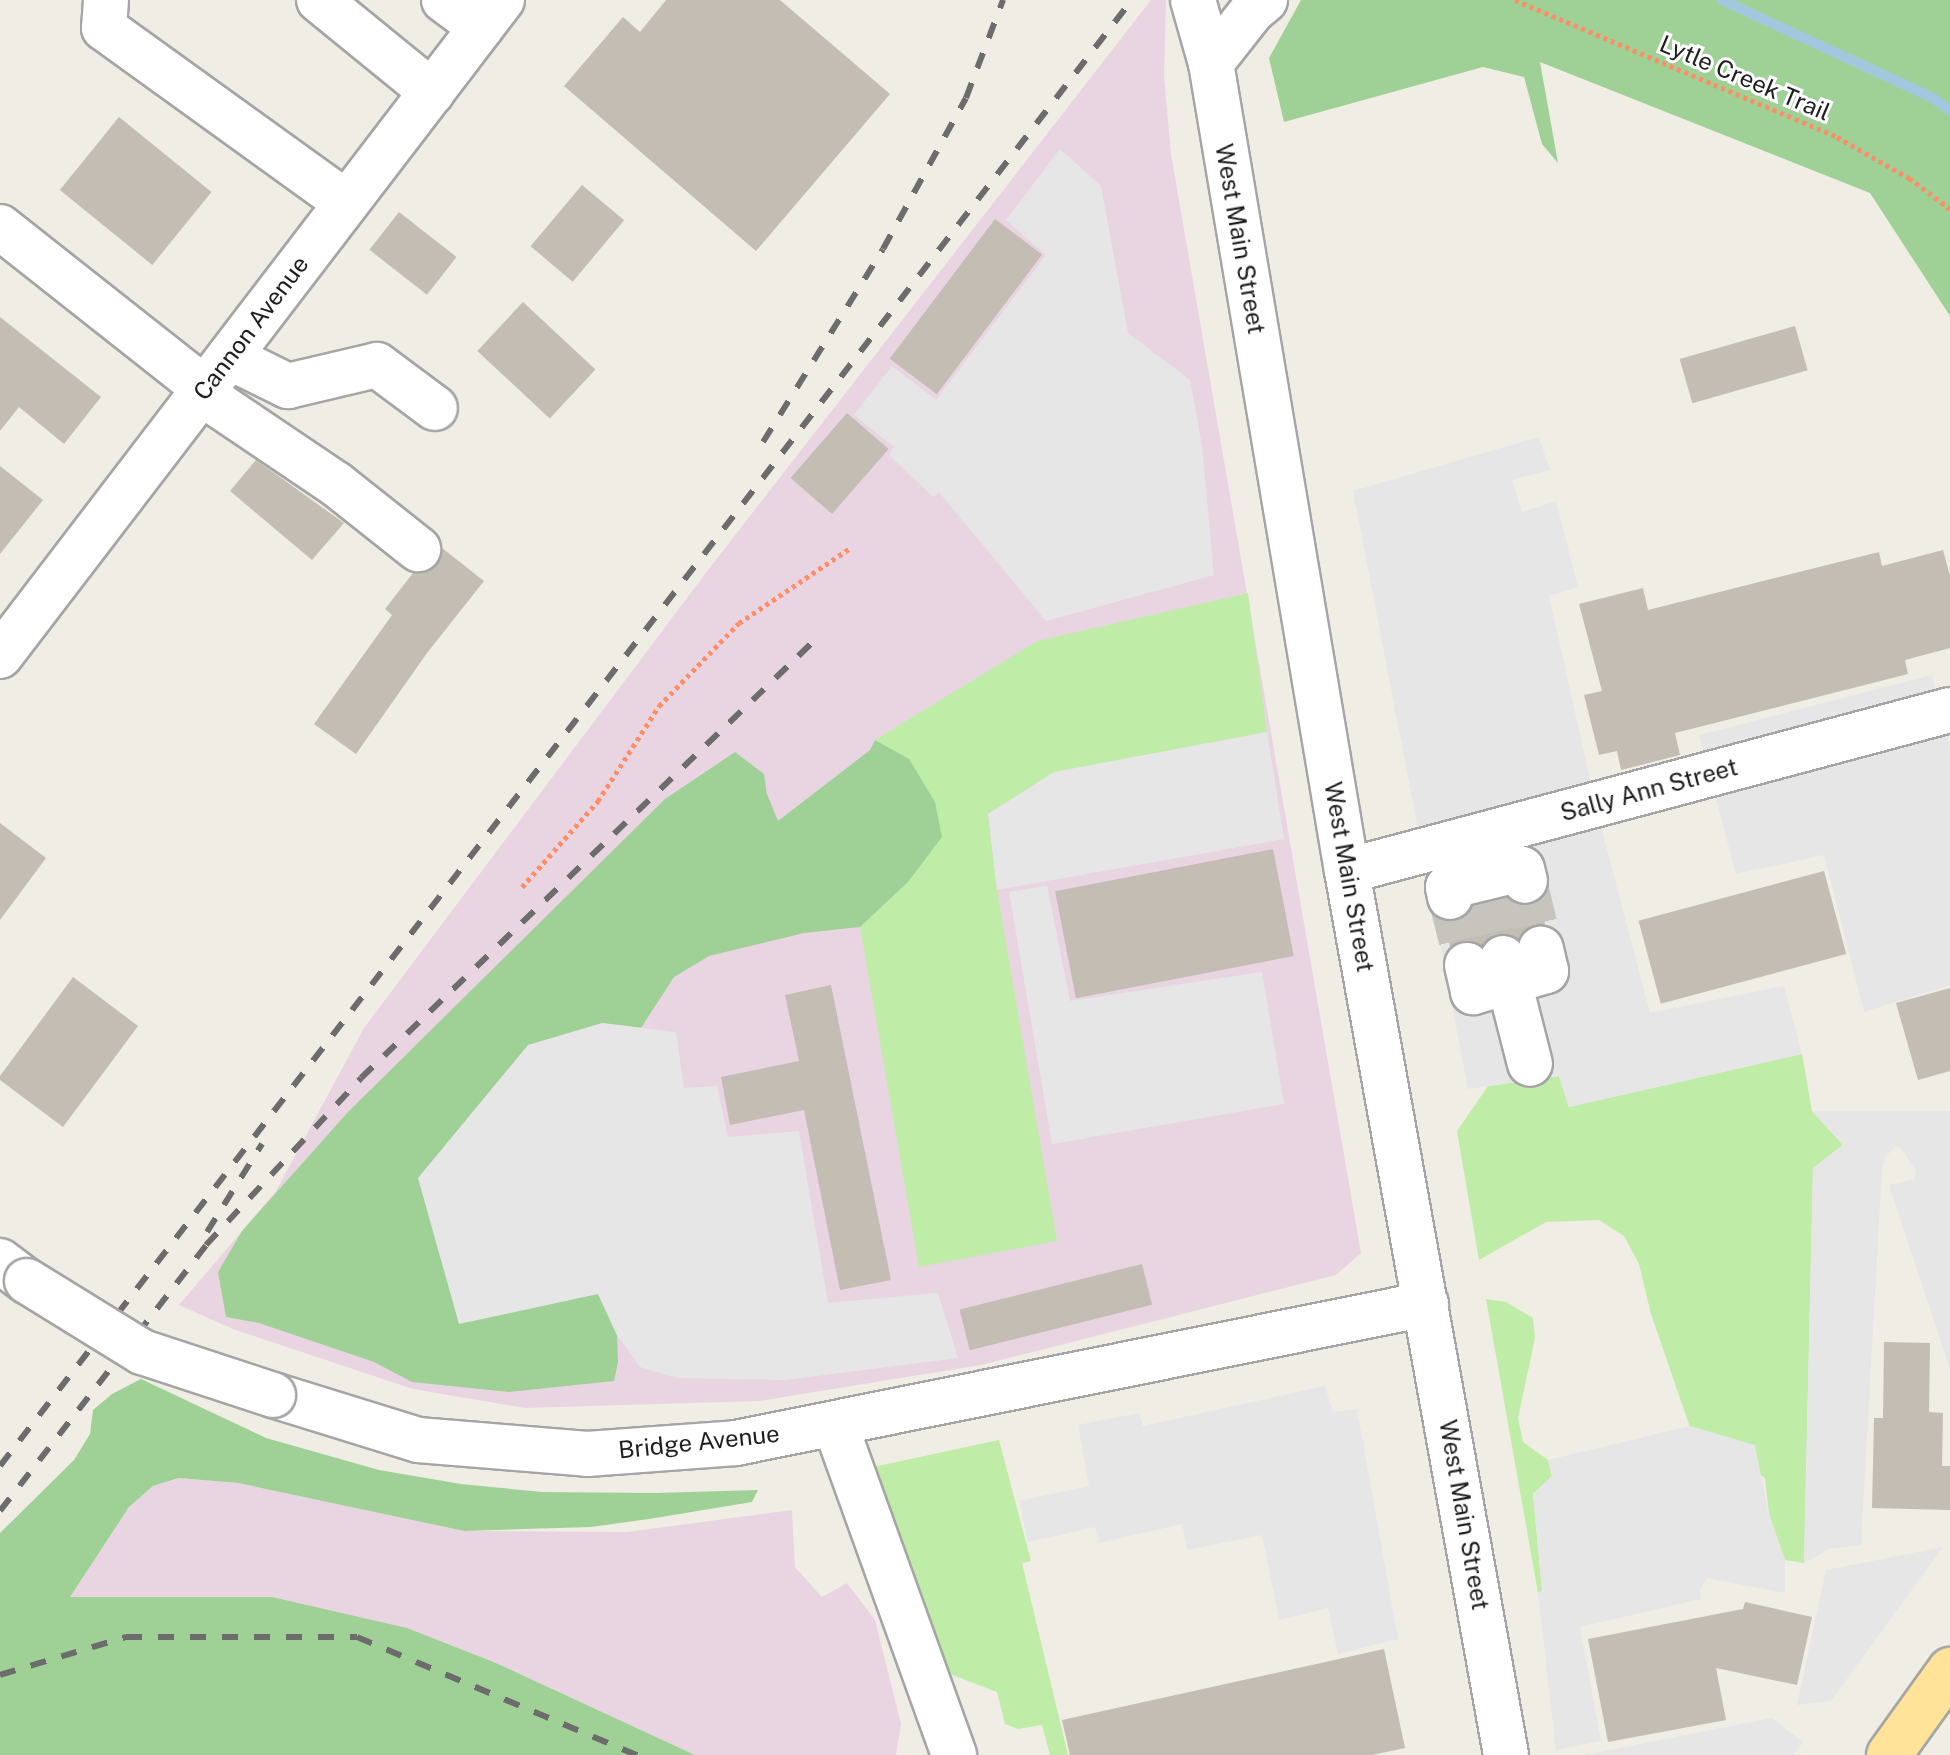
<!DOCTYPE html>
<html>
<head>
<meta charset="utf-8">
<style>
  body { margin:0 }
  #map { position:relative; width:1950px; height:1755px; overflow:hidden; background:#f0ede4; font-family:"Public Sans",sans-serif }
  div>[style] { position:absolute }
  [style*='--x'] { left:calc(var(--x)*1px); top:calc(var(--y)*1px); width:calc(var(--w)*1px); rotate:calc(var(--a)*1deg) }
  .industrial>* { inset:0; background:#e9d5e2 }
  .grass>* { inset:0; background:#bfeca7 }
  .forest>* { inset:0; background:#9fd197 }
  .parking>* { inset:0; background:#e6e6e6 }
  .stream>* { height:10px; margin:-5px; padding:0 5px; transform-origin:5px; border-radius:5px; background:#a2c8df }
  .building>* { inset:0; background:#c4bdb3; transform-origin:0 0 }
  .minor-tunnel>* { height:44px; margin-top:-22px; transform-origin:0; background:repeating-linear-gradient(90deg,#c6c4bc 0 44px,transparent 0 66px) }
  .path>* { height:5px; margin-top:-2.5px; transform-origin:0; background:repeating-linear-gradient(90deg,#ff8d65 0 4px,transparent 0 8px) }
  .roads { filter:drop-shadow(2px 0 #a5a5a5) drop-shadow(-2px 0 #a5a5a5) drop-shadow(0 2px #a5a5a5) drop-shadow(0 -2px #a5a5a5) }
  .minor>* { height:44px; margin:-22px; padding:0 22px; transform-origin:22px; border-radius:22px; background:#fff }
  .major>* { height:44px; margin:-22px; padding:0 22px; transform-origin:22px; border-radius:22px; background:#ffe399 }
  .rail>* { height:6px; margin-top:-3px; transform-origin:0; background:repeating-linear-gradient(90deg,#6c6c6c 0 16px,transparent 0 32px) }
  .bridges { filter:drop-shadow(2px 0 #a5a5a5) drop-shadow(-2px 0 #a5a5a5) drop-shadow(0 2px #a5a5a5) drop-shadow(0 -2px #a5a5a5) }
  .minor-bridge>* { height:44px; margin:-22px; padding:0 22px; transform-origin:22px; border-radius:22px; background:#fff }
  span { translate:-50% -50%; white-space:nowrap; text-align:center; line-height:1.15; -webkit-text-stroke:6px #fff; paint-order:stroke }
  .street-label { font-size:24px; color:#1e1e1e }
</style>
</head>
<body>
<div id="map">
  <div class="industrial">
    <div style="clip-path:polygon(1151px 0,1166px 0,1164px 75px,1171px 154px,1361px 1253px,1336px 1275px,981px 1365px,759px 1401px,525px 1408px,413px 1389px,233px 1329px,179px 1305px,276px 1191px,364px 1028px,708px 570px)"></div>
    <div style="clip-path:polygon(180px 1478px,238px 1483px,464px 1531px,627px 1532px,792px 1510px,795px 1567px,822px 1597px,847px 1583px,875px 1620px,901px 1724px,896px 1755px,695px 1755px,496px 1663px,272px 1597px,69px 1598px,129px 1507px,153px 1486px)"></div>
  </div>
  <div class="grass">
    <div style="clip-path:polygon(1248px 593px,1267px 732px,1055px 772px,988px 814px,997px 890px,1057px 1241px,919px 1267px,860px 927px,908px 882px,909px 759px,875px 740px,1037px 641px)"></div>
    <div style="clip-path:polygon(1802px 1054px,1812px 1111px,1843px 1145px,1813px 1168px,1804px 1563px,1785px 1560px,1769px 1514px,1765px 1478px,1691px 1430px,1651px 1314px,1639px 1264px,1624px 1236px,1599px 1220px,1546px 1222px,1479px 1260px,1457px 1131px,1488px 1086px,1559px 1076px,1569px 1107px)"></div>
    <div style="clip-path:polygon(1486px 1299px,1506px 1302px,1533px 1318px,1535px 1338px,1518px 1418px,1523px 1442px,1548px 1460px,1552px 1476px,1533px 1494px,1542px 1591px,1538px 1593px)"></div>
    <div style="clip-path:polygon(999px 1440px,1031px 1561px,1022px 1563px,1068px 1755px,1050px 1755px,1042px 1725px,1018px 1729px,1005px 1724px,997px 1692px,942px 1671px,864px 1469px)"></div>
  </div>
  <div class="forest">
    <div style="clip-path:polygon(1301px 0,1950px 0,1950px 316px,1870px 193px,1540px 62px,1558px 163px,1542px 144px,1524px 77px,1483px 67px,1284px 122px,1269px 58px)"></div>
    <div style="clip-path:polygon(875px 740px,909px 759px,935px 802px,942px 837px,908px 882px,860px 927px,804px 933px,709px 956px,674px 977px,641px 1028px,602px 1023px,598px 1294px,617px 1335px,618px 1362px,614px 1381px,509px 1392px,412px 1382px,374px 1362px,259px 1323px,226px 1317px,218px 1272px,242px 1231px,348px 1112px,665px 799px,735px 752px,764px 774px,767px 794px,778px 821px,870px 750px)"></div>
    <div style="clip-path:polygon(141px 1379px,266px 1438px,379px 1470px,461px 1484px,542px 1492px,655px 1493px,758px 1490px,752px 1502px,649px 1519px,591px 1527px,464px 1531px,238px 1483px,179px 1478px,153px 1486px,129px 1507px,70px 1597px,272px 1597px,407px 1628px,496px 1663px,695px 1755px,0 1755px,0 1533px,74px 1460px,90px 1434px,93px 1410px,112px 1394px)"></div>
  </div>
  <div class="parking">
    <div style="clip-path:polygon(1060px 149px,1101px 186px,1128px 333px,1190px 380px,1202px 446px,1214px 575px,1046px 621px,939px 492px,933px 497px,889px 455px,894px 447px,854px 415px,892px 366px,936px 400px,1046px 255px,1006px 220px)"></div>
    <div style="clip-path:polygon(1539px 437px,1550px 470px,1512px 480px,1522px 512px,1556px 501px,1578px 587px,1549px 596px,1599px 819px,1650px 1013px,1784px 986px,1802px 1054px,1569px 1107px,1559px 1076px,1468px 1089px,1353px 491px)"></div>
    <div style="clip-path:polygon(1932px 675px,1950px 748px,1950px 985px,1864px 1012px,1824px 855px,1736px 874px,1699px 735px)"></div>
    <div style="clip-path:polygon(1267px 732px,1284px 839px,997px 890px,988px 814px,1054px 772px)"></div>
    <div style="clip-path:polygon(1047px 886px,1070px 1001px,1262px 972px,1284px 1104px,1052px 1144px,1009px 892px)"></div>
    <div style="clip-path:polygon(602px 1023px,676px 1032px,684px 1088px,717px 1086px,728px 1137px,799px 1131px,828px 1303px,938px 1293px,958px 1358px,785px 1380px,677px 1378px,640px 1367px,617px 1335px,598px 1294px,459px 1324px,418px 1178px,528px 1045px)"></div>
    <div style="clip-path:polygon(1812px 1111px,1950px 1111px,1950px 1369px,1889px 1185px,1914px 1179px,1916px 1171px,1901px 1148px,1895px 1147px,1885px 1157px,1882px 1168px,1861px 1545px,1829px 1549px,1804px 1563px,1813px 1168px,1843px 1145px)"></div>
    <div style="clip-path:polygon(1325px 1386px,1333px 1412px,1357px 1409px,1398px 1639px,1338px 1654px,1328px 1608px,1279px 1620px,1262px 1535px,1187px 1550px,1182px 1524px,1099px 1543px,1095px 1527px,1028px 1542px,1019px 1501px,1089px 1486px,1078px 1425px,1139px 1413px,1143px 1426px)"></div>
    <div style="clip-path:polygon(1690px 1426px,1755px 1445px,1769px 1514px,1785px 1560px,1785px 1593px,1707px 1578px,1700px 1589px,1701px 1599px,1580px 1627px,1601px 1741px,1556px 1750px,1538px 1593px,1542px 1590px,1533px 1494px,1552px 1476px,1548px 1460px)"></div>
    <div style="clip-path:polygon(1943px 1547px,1831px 1701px,1797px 1705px,1826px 1570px)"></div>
    <div style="clip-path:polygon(1772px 1718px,1803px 1742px,1794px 1755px,1584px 1755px)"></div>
  </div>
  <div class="stream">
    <div style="--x:1722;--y:0;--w:233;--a:24.9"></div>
    <div style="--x:1933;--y:98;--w:21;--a:37"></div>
  </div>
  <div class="building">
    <div style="clip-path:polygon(666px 0,780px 0,890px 94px,756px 251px,564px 86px,623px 17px,640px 32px)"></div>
    <div style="left:119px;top:117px;width:119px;height:94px;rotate:39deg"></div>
    <div style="left:582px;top:185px;width:55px;height:80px;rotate:40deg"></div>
    <div style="left:399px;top:212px;width:73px;height:48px;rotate:38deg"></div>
    <div style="left:995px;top:219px;width:59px;height:175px;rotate:37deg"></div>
    <div style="left:523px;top:302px;width:99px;height:67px;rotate:43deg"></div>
    <div style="clip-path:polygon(0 317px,101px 397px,64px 444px,19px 407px,0 431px)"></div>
    <div style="left:1795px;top:326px;width:46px;height:120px;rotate:74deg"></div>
    <div style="left:847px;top:413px;width:55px;height:86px;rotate:41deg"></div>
    <div style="clip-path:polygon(256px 460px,344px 523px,312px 560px,230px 491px)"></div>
    <div style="clip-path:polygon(0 466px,43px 500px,0 554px)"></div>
    <div style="clip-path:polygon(442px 548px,484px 581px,427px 653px,356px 754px,314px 724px,392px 615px,385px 609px,413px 573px,426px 572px,437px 565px)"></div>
    <div style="clip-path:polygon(1943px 550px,1950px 576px,1950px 648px,1905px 660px,1908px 674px,1675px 733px,1680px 755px,1621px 770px,1617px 751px,1599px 755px,1584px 695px,1602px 691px,1579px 604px,1643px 588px,1648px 610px,1879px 552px,1882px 566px)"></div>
    <div style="clip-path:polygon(0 823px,46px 858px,0 920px)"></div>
    <div style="left:1273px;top:849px;width:109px;height:222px;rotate:79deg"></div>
    <div style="left:1824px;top:871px;width:86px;height:192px;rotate:75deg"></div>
    <div style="clip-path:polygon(1507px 898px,1519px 905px,1540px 901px,1545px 925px,1525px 930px,1519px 939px,1498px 934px,1482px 946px,1462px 941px,1450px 947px,1444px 921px,1456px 921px,1473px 907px)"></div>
    <div style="clip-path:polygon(73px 977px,138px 1026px,63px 1127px,0 1080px,0 1076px)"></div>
    <div style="clip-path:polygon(831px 985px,891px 1280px,840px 1290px,804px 1110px,730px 1125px,721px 1077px,799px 1061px,785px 995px)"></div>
    <div style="clip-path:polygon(1950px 988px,1950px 1071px,1918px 1080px,1896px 1003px)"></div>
    <div style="left:1142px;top:1264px;width:42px;height:188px;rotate:76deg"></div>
    <div style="clip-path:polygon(1884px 1342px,1930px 1343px,1929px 1412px,1943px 1413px,1942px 1466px,1950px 1466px,1950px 1510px,1872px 1508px,1874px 1418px,1883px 1418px)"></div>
    <div style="clip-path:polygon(1745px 1602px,1812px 1617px,1797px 1685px,1716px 1668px,1726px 1720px,1608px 1742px,1588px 1639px,1743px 1609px)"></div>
    <div style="clip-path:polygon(1384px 1649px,1405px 1748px,1372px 1755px,1070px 1755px,1062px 1720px)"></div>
  </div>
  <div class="minor-tunnel">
    <div style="--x:1525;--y:881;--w:70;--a:76.8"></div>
    <div style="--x:1486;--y:889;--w:71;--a:76.2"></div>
    <div style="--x:1450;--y:897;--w:70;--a:76"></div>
  </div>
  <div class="path">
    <div style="--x:1515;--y:0;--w:350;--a:23"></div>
    <div style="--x:1837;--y:137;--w:83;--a:29.7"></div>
    <div style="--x:1909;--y:178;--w:51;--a:37.1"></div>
    <div style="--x:522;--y:887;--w:115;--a:-48.5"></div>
    <div style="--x:598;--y:801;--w:113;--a:-57.3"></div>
    <div style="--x:659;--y:706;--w:115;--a:-46.1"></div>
    <div style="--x:739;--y:623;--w:134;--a:-34"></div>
  </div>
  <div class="roads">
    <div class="minor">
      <div style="--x:106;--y:0;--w:28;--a:94"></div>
      <div style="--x:104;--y:28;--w:299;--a:35.8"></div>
      <div style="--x:319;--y:0;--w:146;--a:39.2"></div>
      <div style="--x:444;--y:0;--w:46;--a:36.1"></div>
      <div style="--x:1193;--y:0;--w:66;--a:74.1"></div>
      <div style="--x:1211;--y:63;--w:819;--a:80.45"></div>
      <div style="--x:1347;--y:871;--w:898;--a:79.8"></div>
      <div style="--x:1211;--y:63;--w:66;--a:-51.7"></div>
      <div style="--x:1252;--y:11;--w:17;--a:-40"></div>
      <div style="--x:0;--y:227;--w:261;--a:38.3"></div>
      <div style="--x:229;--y:357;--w:66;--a:26.2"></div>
      <div style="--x:288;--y:386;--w:91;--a:-13.3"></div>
      <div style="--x:377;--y:365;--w:72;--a:36.6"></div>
      <div style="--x:201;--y:393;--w:163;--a:34"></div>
      <div style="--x:336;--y:484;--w:105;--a:38.4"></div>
      <div style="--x:0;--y:656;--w:826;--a:-52.58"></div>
      <div style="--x:1347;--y:871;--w:624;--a:-14.95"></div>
      <div style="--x:1450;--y:897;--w:10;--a:-101"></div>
      <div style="--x:1448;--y:887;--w:76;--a:-13.7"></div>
      <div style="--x:1522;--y:869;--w:12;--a:76"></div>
      <div style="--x:1503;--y:958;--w:109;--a:75.7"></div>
      <div style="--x:1467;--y:965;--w:28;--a:77"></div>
      <div style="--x:1473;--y:992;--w:76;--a:-16"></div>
      <div style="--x:1546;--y:971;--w:23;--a:-103"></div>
      <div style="--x:0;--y:1261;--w:34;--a:37"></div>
      <div style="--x:273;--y:1395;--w:152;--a:17.2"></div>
      <div style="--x:418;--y:1440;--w:170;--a:4.7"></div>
      <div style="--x:587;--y:1454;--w:149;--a:-4.2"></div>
      <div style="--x:736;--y:1443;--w:704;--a:-11.39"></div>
      <div style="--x:835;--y:1424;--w:352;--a:70.2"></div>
    </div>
    <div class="major">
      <div style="--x:1889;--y:1755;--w:105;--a:-54.3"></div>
    </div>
  </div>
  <div class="rail">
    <div style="--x:763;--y:442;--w:227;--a:-58.1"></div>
    <div style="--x:883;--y:249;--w:172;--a:-61.2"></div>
    <div style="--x:966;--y:98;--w:105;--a:-69.3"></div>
    <div style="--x:207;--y:1232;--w:104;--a:-58"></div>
    <div style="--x:0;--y:1466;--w:1852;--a:-52.33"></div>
    <div style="--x:0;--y:1511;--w:336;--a:-52.2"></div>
    <div style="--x:206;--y:1245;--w:228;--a:-47.1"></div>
    <div style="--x:361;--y:1078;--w:634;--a:-43.98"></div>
    <div style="--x:0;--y:1675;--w:132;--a:-16.8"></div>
    <div style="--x:126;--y:1637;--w:231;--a:0"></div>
    <div style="--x:357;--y:1637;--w:304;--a:22.9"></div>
  </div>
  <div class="bridges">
    <div class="minor-bridge">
      <div style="--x:27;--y:1281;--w:135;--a:31.7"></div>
      <div style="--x:142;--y:1352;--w:138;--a:18.2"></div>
    </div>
  </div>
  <div class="street-label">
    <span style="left:1745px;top:78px;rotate:23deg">Lytle Creek Trail</span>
    <span style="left:1240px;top:239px;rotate:80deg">West Main Street</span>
    <span style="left:251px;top:328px;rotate:-53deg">Cannon Avenue</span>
    <span style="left:1649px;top:790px;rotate:-15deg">Sally Ann Street</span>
    <span style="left:1349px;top:877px;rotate:80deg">West Main Street</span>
    <span style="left:699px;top:1442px;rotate:-6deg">Bridge Avenue</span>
    <span style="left:1464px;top:1515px;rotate:80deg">West Main Street</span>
  </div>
</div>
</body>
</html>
